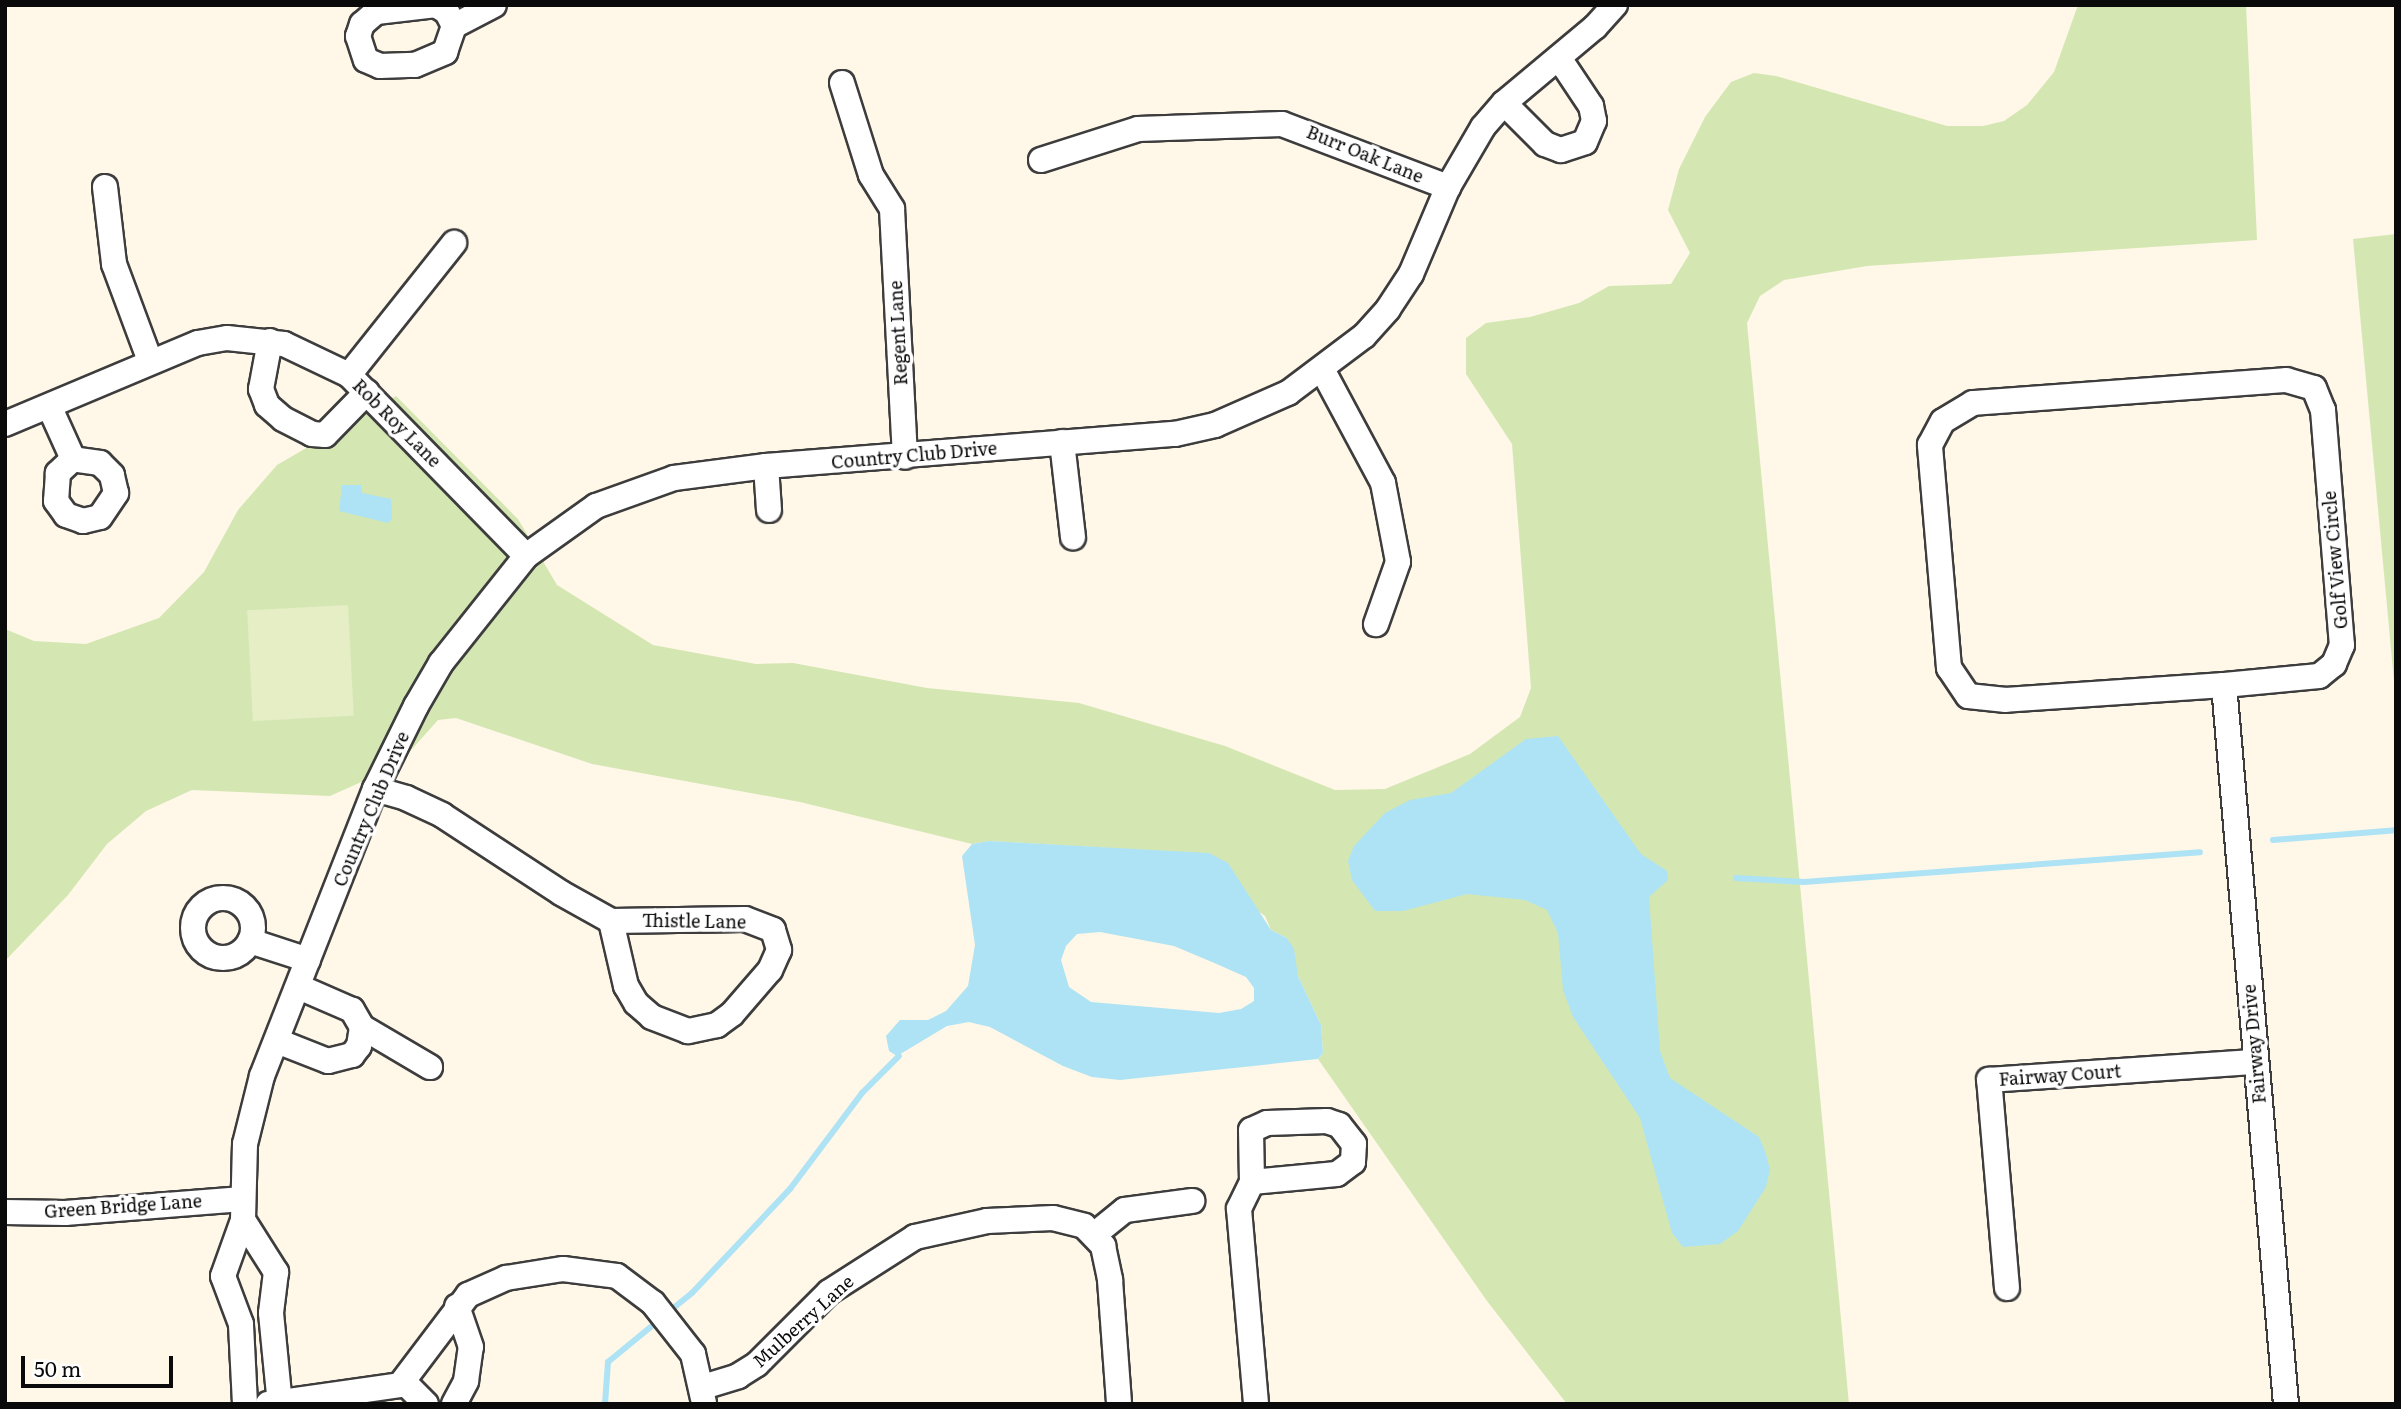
<!DOCTYPE html>
<html>
<head>
<meta charset="utf-8">
<style>
  body { margin:0 }
  #map { position:relative; width:2401px; height:1409px; overflow:hidden; background:#fff7e7; font-family:Literata,serif }
  div>[style] { position:absolute }
  [style*='--x'] { left:calc(var(--x)*1px); top:calc(var(--y)*1px); width:calc(var(--w)*1px); rotate:calc(var(--a)*1deg) }
  .green>* { inset:0; background:#d4e7b3 }
  .pitch>* { inset:0; background:#e5eec4; transform-origin:0 0 }
  .water>* { inset:0; background:#ade3f4 }
  .stream>* { height:6px; margin:-3px; padding:0 3px; transform-origin:3px; border-radius:3px; background:#ade3f4 }
  .roads { filter:drop-shadow(2px 0 #3d3d3d) drop-shadow(-2px 0 #3d3d3d) drop-shadow(0 2px #3d3d3d) drop-shadow(0 -2px #3d3d3d) }
  .minor>* { height:24px; margin:-12px; padding:0 12px; transform-origin:12px; border-radius:12px; background:#fff }
  .minor>.ring { margin:-12px; padding:0; box-sizing:content-box; background:none; border:24px solid #fff; border-radius:50% }
  span { translate:-50% -50%; white-space:nowrap; text-align:center; line-height:1.15; -webkit-text-stroke:7px #fff; paint-order:stroke }
  .street-label { font-size:18px; color:#0a0a0a }
  .frame { position:absolute; inset:0; border:7px solid #0a0a0a; pointer-events:none }
  .scale { position:absolute; left:21px; top:1356px; width:152px; height:32px; box-sizing:border-box; border:4px solid #0a0a0a; border-top:0; padding-left:9px; font-size:21px; line-height:24px; white-space:nowrap; color:#0a0a0a; -webkit-text-stroke:5px #fff; paint-order:stroke }
</style>
</head>
<body>
<div id="map">
  <div class="green">
    <div style="clip-path:polygon(2078px 5px,2246px 5px,2257px 240px,1867px 266px,1784px 280px,1760px 296px,1747px 323px,1849px 1404px,1567px 1404px,1487px 1301px,1318px 1059px,1323px 1053px,1321px 1025px,1298px 976px,1287px 938px,1271px 930px,1265px 916px,1177px 852px,989px 841px,972px 844px,800px 802px,592px 764px,456px 718px,438px 720px,397px 766px,330px 796px,192px 790px,146px 811px,107px 844px,68px 895px,5px 961px,5px 629px,34px 641px,86px 644px,159px 618px,204px 572px,238px 510px,277px 465px,396px 396px,518px 519px,557px 585px,653px 645px,756px 664px,793px 663px,927px 688px,1079px 703px,1225px 746px,1335px 790px,1385px 789px,1470px 754px,1520px 717px,1531px 688px,1512px 444px,1466px 374px,1466px 338px,1486px 323px,1530px 317px,1579px 303px,1609px 286px,1671px 284px,1690px 253px,1668px 210px,1679px 169px,1705px 117px,1731px 82px,1754px 73px,1776px 76px,1947px 126px,1983px 126px,2004px 121px,2027px 105px,2054px 72px)"></div>
    <div style="clip-path:polygon(2396px 234px,2396px 703px,2353px 239px)"></div>
  </div>
  <div class="pitch">
    <div style="left:348px;top:605px;width:111px;height:101px;rotate:87deg"></div>
  </div>
  <div class="water">
    <div style="clip-path:polygon(342px 485px,361px 485px,362px 493px,391px 499px,392px 519px,388px 523px,339px 511px)"></div>
    <div style="clip-path:polygon(1558px 736px,1641px 854px,1667px 871px,1668px 880px,1649px 897px,1660px 1051px,1670px 1078px,1759px 1137px,1766px 1154px,1770px 1170px,1766px 1187px,1738px 1231px,1720px 1244px,1683px 1247px,1672px 1233px,1640px 1118px,1573px 1017px,1563px 990px,1558px 933px,1547px 910px,1525px 900px,1467px 894px,1403px 911px,1375px 911px,1352px 880px,1348px 861px,1354px 846px,1385px 813px,1410px 800px,1451px 793px,1526px 739px)"></div>
    <div style="clip-path:polygon(evenodd,989px 841px,1209px 853px,1228px 863px,1271px 930px,1287px 938px,1294px 949px,1298px 976px,1321px 1025px,1323px 1053px,1318px 1059px,1120px 1080px,1092px 1077px,1063px 1066px,990px 1027px,969px 1022px,947px 1026px,897px 1056px,889px 1051px,886px 1036px,900px 1020px,928px 1020px,946px 1011px,968px 986px,975px 945px,962px 856px,972px 844px,989px 841px,1100px 932px,1174px 946px,1219px 965px,1246px 977px,1254px 988px,1254px 1001px,1241px 1009px,1219px 1013px,1091px 1002px,1069px 987px,1061px 960px,1066px 946px,1077px 934px,1100px 932px)"></div>
  </div>
  <div class="stream">
    <div style="--x:2273;--y:840;--w:123;--a:-4.6"></div>
    <div style="--x:1736;--y:878;--w:68;--a:3.4"></div>
    <div style="--x:1804;--y:882;--w:397;--a:-4.3"></div>
    <div style="--x:666;--y:1314;--w:33;--a:-39"></div>
    <div style="--x:692;--y:1293;--w:143;--a:-46.7"></div>
    <div style="--x:790;--y:1189;--w:120;--a:-53.1"></div>
    <div style="--x:862;--y:1093;--w:52;--a:-45"></div>
    <div style="--x:605;--y:1404;--w:42;--a:-85.9"></div>
    <div style="--x:608;--y:1362;--w:65;--a:-39.4"></div>
  </div>
  <div class="roads">
    <div class="minor">
      <div style="--x:436;--y:5;--w:60;--a:173.3"></div>
      <div style="--x:376;--y:12;--w:18;--a:139"></div>
      <div style="--x:362;--y:24;--w:13;--a:108"></div>
      <div style="--x:358;--y:36;--w:25;--a:72"></div>
      <div style="--x:366;--y:60;--w:15;--a:23"></div>
      <div style="--x:380;--y:66;--w:35;--a:-2"></div>
      <div style="--x:415;--y:65;--w:33;--a:-23"></div>
      <div style="--x:445;--y:52;--w:28;--a:-71"></div>
      <div style="--x:454;--y:26;--w:16;--a:-117"></div>
      <div style="--x:447;--y:12;--w:13;--a:-148"></div>
      <div style="--x:454;--y:26;--w:45;--a:-27.7"></div>
      <div style="--x:842;--y:83;--w:96;--a:72.5"></div>
      <div style="--x:871;--y:175;--w:40;--a:58"></div>
      <div style="--x:892;--y:209;--w:248;--a:87"></div>
      <div style="--x:1504;--y:103;--w:58;--a:45"></div>
      <div style="--x:1545;--y:144;--w:17;--a:21"></div>
      <div style="--x:1561;--y:150;--w:25;--a:-18"></div>
      <div style="--x:1585;--y:142;--w:23;--a:-67"></div>
      <div style="--x:1594;--y:121;--w:15;--a:-101"></div>
      <div style="--x:1591;--y:106;--w:58;--a:-123.7"></div>
      <div style="--x:1041;--y:160;--w:102;--a:-17.7"></div>
      <div style="--x:1138;--y:129;--w:144;--a:-2"></div>
      <div style="--x:1282;--y:124;--w:178;--a:20.8"></div>
      <div style="--x:105;--y:187;--w:78;--a:83.3"></div>
      <div style="--x:114;--y:264;--w:103;--a:69.6"></div>
      <div style="--x:270;--y:341;--w:49;--a:100.6"></div>
      <div style="--x:261;--y:389;--w:17;--a:69"></div>
      <div style="--x:267;--y:405;--w:21;--a:41"></div>
      <div style="--x:283;--y:419;--w:33;--a:27"></div>
      <div style="--x:312;--y:434;--w:13;--a:4"></div>
      <div style="--x:325;--y:435;--w:60;--a:-45.7"></div>
      <div style="--x:1323;--y:371;--w:127;--a:61.8"></div>
      <div style="--x:1383;--y:483;--w:80;--a:79.2"></div>
      <div style="--x:1398;--y:562;--w:66;--a:109.5"></div>
      <div style="--x:349;--y:375;--w:169;--a:-51.5"></div>
      <div style="--x:2286;--y:380;--w:29;--a:16"></div>
      <div style="--x:2314;--y:388;--w:24;--a:68"></div>
      <div style="--x:2323;--y:410;--w:236;--a:85.4"></div>
      <div style="--x:2342;--y:645;--w:21;--a:113"></div>
      <div style="--x:2334;--y:664;--w:19;--a:141"></div>
      <div style="--x:2319;--y:676;--w:95;--a:174.6"></div>
      <div style="--x:2224;--y:685;--w:219;--a:176.1"></div>
      <div style="--x:2006;--y:700;--w:38;--a:-174"></div>
      <div style="--x:1968;--y:696;--w:34;--a:-124"></div>
      <div style="--x:1949;--y:668;--w:224;--a:-94.9"></div>
      <div style="--x:1930;--y:445;--w:27;--a:-62"></div>
      <div style="--x:1943;--y:421;--w:35;--a:-31"></div>
      <div style="--x:1973;--y:403;--w:314;--a:-4.2"></div>
      <div style="--x:50;--y:408;--w:56;--a:65.7"></div>
      <div style="--x:73;--y:459;--w:21;--a:137"></div>
      <div style="--x:58;--y:473;--w:28;--a:94"></div>
      <div style="--x:56;--y:501;--w:17;--a:54"></div>
      <div style="--x:66;--y:515;--w:18;--a:19"></div>
      <div style="--x:83;--y:521;--w:17;--a:-13"></div>
      <div style="--x:100;--y:517;--w:29;--a:-56"></div>
      <div style="--x:116;--y:493;--w:18;--a:-103"></div>
      <div style="--x:112;--y:475;--w:17;--a:-135"></div>
      <div style="--x:100;--y:463;--w:27;--a:-172"></div>
      <div style="--x:5;--y:424;--w:209;--a:-22.8"></div>
      <div style="--x:198;--y:343;--w:29;--a:-10"></div>
      <div style="--x:227;--y:338;--w:57;--a:6"></div>
      <div style="--x:284;--y:344;--w:72;--a:25.5"></div>
      <div style="--x:349;--y:375;--w:253;--a:45.6"></div>
      <div style="--x:1062;--y:442;--w:96;--a:83.4"></div>
      <div style="--x:766;--y:466;--w:44;--a:86.1"></div>
      <div style="--x:2224;--y:685;--w:722;--a:85.07"></div>
      <div style="--x:375;--y:789;--w:32;--a:16"></div>
      <div style="--x:406;--y:798;--w:40;--a:25"></div>
      <div style="--x:442;--y:815;--w:142;--a:33.2"></div>
      <div style="--x:561;--y:893;--w:57;--a:29.2"></div>
      <div style="--x:611;--y:921;--w:134;--a:-0.9"></div>
      <div style="--x:745;--y:919;--w:30;--a:21"></div>
      <div style="--x:773;--y:930;--w:21;--a:73"></div>
      <div style="--x:779;--y:950;--w:22;--a:114"></div>
      <div style="--x:770;--y:970;--w:58;--a:130.8"></div>
      <div style="--x:732;--y:1014;--w:19;--a:144"></div>
      <div style="--x:717;--y:1025;--w:30;--a:168"></div>
      <div style="--x:688;--y:1031;--w:39;--a:-159"></div>
      <div style="--x:652;--y:1017;--w:21;--a:-139"></div>
      <div style="--x:636;--y:1003;--w:20;--a:-120"></div>
      <div style="--x:626;--y:986;--w:67;--a:-103"></div>
      <div class="ring" style="left:193px;top:898px;width:36px;height:36px"></div>
      <div style="--x:250;--y:941;--w:61;--a:18.1"></div>
      <div style="--x:362;--y:1027;--w:79;--a:30.5"></div>
      <div style="--x:277;--y:1041;--w:55;--a:21.4"></div>
      <div style="--x:328;--y:1061;--w:25;--a:-14"></div>
      <div style="--x:352;--y:1055;--w:11;--a:-52"></div>
      <div style="--x:359;--y:1046;--w:19;--a:-81"></div>
      <div style="--x:362;--y:1027;--w:20;--a:-120"></div>
      <div style="--x:352;--y:1010;--w:58;--a:-156.5"></div>
      <div style="--x:1252;--y:1182;--w:85;--a:-5.4"></div>
      <div style="--x:1337;--y:1174;--w:20;--a:-37"></div>
      <div style="--x:1353;--y:1162;--w:18;--a:-87"></div>
      <div style="--x:1354;--y:1144;--w:24;--a:-128"></div>
      <div style="--x:1339;--y:1125;--w:13;--a:-162"></div>
      <div style="--x:1327;--y:1121;--w:60;--a:178.1"></div>
      <div style="--x:1267;--y:1123;--w:17;--a:156"></div>
      <div style="--x:1251;--y:1130;--w:52;--a:88.9"></div>
      <div style="--x:1252;--y:1182;--w:30;--a:116"></div>
      <div style="--x:1239;--y:1209;--w:196;--a:85"></div>
      <div style="--x:5;--y:1212;--w:60;--a:1"></div>
      <div style="--x:65;--y:1213;--w:178;--a:-4.5"></div>
      <div style="--x:243;--y:1220;--w:62;--a:57.6"></div>
      <div style="--x:276;--y:1272;--w:41;--a:97"></div>
      <div style="--x:271;--y:1313;--w:91;--a:84.4"></div>
      <div style="--x:1095;--y:1234;--w:38;--a:-39"></div>
      <div style="--x:1125;--y:1210;--w:68;--a:-7.7"></div>
      <div style="--x:2007;--y:1288;--w:209;--a:-94.9"></div>
      <div style="--x:1989;--y:1080;--w:267;--a:-3.9"></div>
      <div style="--x:404;--y:1382;--w:31;--a:45"></div>
      <div style="--x:703;--y:1387;--w:37;--a:-17"></div>
      <div style="--x:738;--y:1376;--w:22;--a:-32"></div>
      <div style="--x:757;--y:1364;--w:102;--a:-45"></div>
      <div style="--x:829;--y:1292;--w:102;--a:-32.6"></div>
      <div style="--x:915;--y:1237;--w:74;--a:-12.5"></div>
      <div style="--x:987;--y:1221;--w:66;--a:-2.6"></div>
      <div style="--x:1053;--y:1218;--w:32;--a:14"></div>
      <div style="--x:1084;--y:1226;--w:28;--a:46"></div>
      <div style="--x:1103;--y:1246;--w:35;--a:78"></div>
      <div style="--x:1110;--y:1280;--w:124;--a:85.8"></div>
      <div style="--x:245;--y:1404;--w:80;--a:-92.9"></div>
      <div style="--x:241;--y:1324;--w:51;--a:-110.6"></div>
      <div style="--x:223;--y:1276;--w:59;--a:-70.3"></div>
      <div style="--x:243;--y:1220;--w:76;--a:-88.5"></div>
      <div style="--x:245;--y:1144;--w:70;--a:-76"></div>
      <div style="--x:262;--y:1076;--w:308;--a:-68.5"></div>
      <div style="--x:375;--y:789;--w:93;--a:-63.7"></div>
      <div style="--x:416;--y:706;--w:50;--a:-59.8"></div>
      <div style="--x:441;--y:663;--w:137;--a:-51.5"></div>
      <div style="--x:526;--y:556;--w:86;--a:-35.5"></div>
      <div style="--x:596;--y:506;--w:83;--a:-19.7"></div>
      <div style="--x:674;--y:478;--w:93;--a:-7.4"></div>
      <div style="--x:766;--y:466;--w:410;--a:-4.5"></div>
      <div style="--x:1175;--y:434;--w:41;--a:-12.7"></div>
      <div style="--x:1215;--y:425;--w:80;--a:-23.7"></div>
      <div style="--x:1288;--y:393;--w:95;--a:-36.9"></div>
      <div style="--x:1364;--y:336;--w:36;--a:-48"></div>
      <div style="--x:1388;--y:309;--w:42;--a:-56.7"></div>
      <div style="--x:1411;--y:274;--w:95;--a:-67"></div>
      <div style="--x:1448;--y:187;--w:69;--a:-59.7"></div>
      <div style="--x:1483;--y:127;--w:32;--a:-49"></div>
      <div style="--x:1504;--y:103;--w:119;--a:-39.9"></div>
      <div style="--x:1595;--y:27;--w:30;--a:-48"></div>
      <div style="--x:268;--y:1404;--w:133;--a:-8.2"></div>
      <div style="--x:400;--y:1385;--w:113;--a:-52.9"></div>
      <div style="--x:468;--y:1295;--w:42;--a:-24.1"></div>
      <div style="--x:506;--y:1278;--w:58;--a:-9"></div>
      <div style="--x:563;--y:1269;--w:54;--a:7.4"></div>
      <div style="--x:617;--y:1276;--w:45;--a:36.9"></div>
      <div style="--x:653;--y:1303;--w:65;--a:51.9"></div>
      <div style="--x:693;--y:1354;--w:50;--a:77.3"></div>
      <div style="--x:454;--y:1404;--w:26;--a:-62"></div>
      <div style="--x:466;--y:1381;--w:34;--a:-82"></div>
      <div style="--x:471;--y:1347;--w:43;--a:-108.9"></div>
    </div>
  </div>
  <div class="street-label">
    <span style="left:1365px;top:154px;rotate:22deg">Burr Oak Lane</span>
    <span style="left:898px;top:333px;rotate:-93deg">Regent Lane</span>
    <span style="left:397px;top:423px;rotate:45deg">Rob Roy Lane</span>
    <span style="left:914px;top:455px;rotate:-5deg">Country Club Drive</span>
    <span style="left:2335px;top:560px;rotate:-95deg">Golf View Circle</span>
    <span style="left:371px;top:809px;rotate:-67deg">Country Club Drive</span>
    <span style="left:694px;top:921px;rotate:1deg">Thistle Lane</span>
    <span style="left:2254px;top:1044px;rotate:-95deg">Fairway Drive</span>
    <span style="left:2060px;top:1075px;rotate:-4deg">Fairway Court</span>
    <span style="left:123px;top:1206px;rotate:-4deg">Green Bridge Lane</span>
    <span style="left:803px;top:1321px;rotate:-42deg">Mulberry Lane</span>
  </div>
  <div class="frame"></div>
  <div class="scale">50 m</div>
</div>
</body>
</html>
